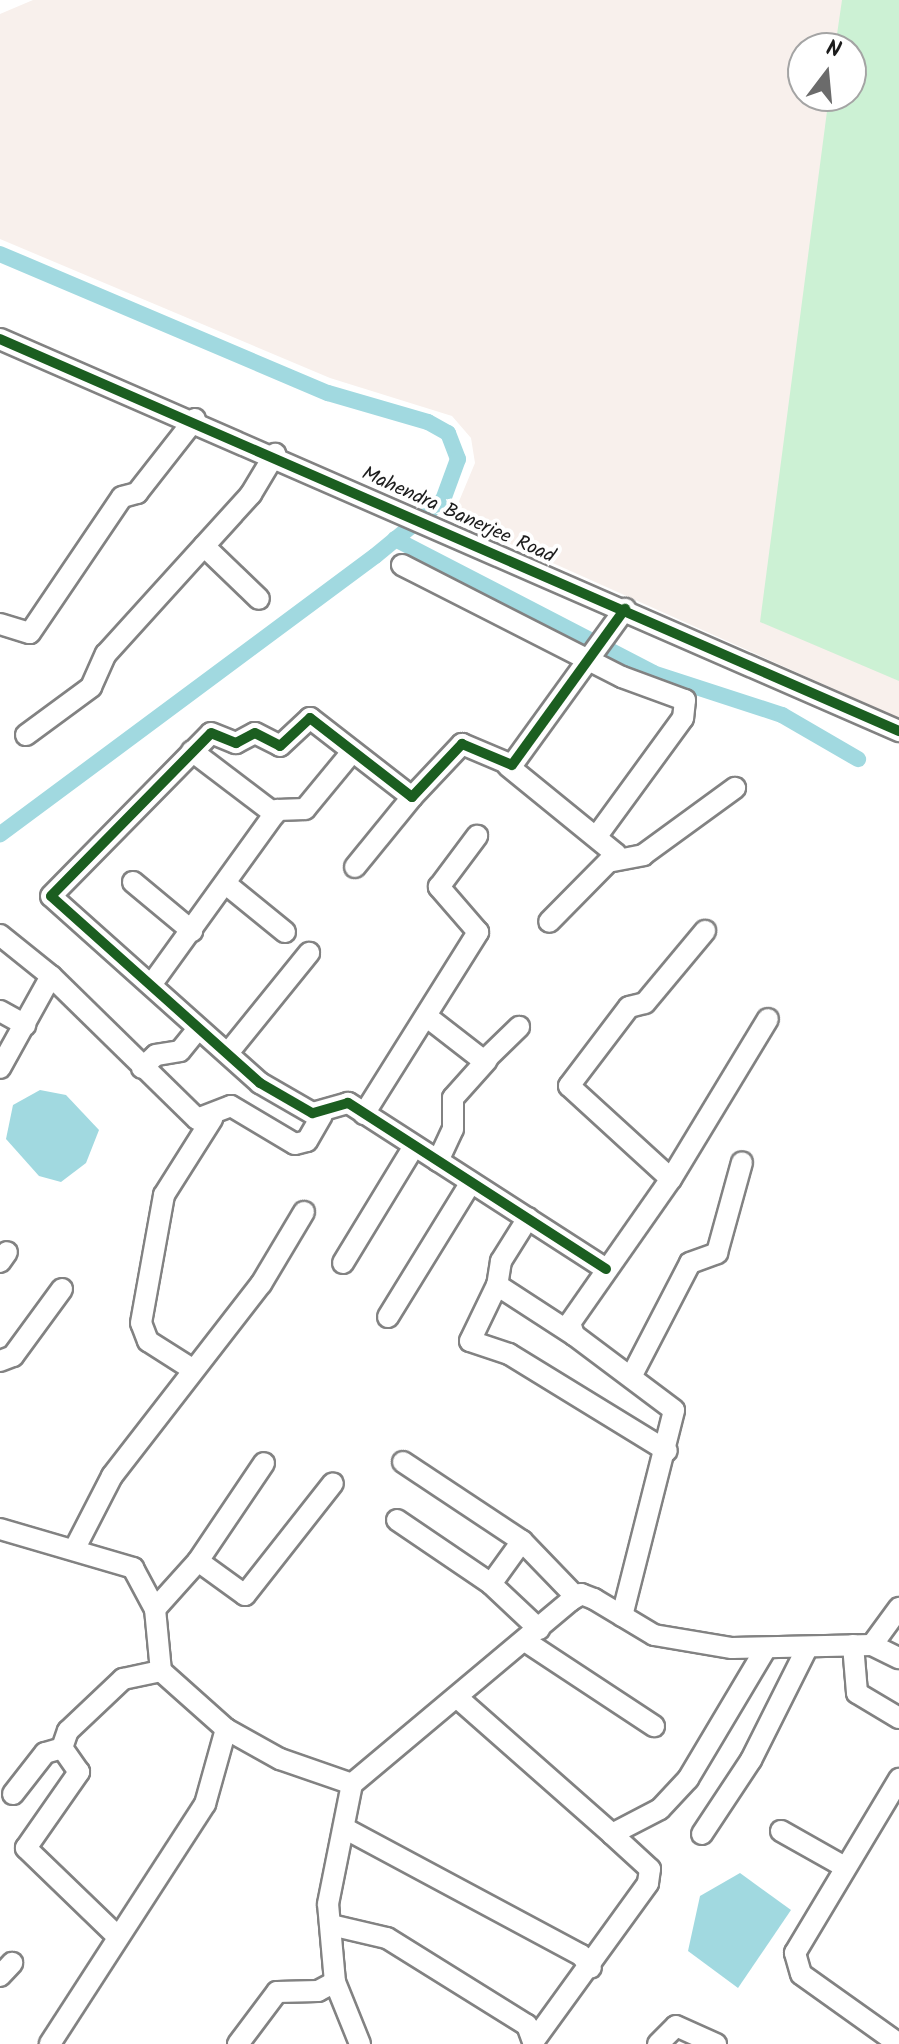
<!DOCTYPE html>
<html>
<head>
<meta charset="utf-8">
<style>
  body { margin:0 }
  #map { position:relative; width:899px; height:2044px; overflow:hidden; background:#fff; font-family:Kalam,sans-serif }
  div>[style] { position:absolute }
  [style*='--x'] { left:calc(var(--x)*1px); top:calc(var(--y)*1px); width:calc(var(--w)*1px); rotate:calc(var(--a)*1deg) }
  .built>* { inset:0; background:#f8f0ec }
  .green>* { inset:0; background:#ccf1d4 }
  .water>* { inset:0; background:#a1d9e0 }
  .canal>* { height:16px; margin:-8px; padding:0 8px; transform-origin:8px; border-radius:8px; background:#a1d9e0 }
  .roads { filter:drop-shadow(2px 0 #828282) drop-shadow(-2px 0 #828282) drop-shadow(0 2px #828282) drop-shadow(0 -2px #828282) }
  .minor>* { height:20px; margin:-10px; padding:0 10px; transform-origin:10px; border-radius:10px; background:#fff }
  .cycleway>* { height:10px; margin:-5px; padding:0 5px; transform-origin:5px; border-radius:5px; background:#1b5e20 }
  span { translate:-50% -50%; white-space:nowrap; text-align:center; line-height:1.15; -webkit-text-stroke:8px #fff; paint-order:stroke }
  .street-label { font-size:20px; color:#1c1c1c }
  .north { position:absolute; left:787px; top:32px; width:80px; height:80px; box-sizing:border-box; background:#fff; border:2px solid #a4a4a4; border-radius:50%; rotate:16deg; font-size:22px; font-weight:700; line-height:32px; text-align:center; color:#1c1c1c }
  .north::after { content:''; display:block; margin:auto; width:28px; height:36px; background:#6b6b6b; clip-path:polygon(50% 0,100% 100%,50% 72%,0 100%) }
</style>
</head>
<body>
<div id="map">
  <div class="built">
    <div style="clip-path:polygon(evenodd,33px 0,899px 0,899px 718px,452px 518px,475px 463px,471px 438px,452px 416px,330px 378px,0 239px,0 14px,33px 0,803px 48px,851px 48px,851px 96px,803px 96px,803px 48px)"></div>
  </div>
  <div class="green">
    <div style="clip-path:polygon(842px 0,899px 0,899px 681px,760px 622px,829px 96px,851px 96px,851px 48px,835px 48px)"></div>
  </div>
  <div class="water">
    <div style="clip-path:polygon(40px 1090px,66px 1095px,99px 1130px,86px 1163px,61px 1182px,39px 1176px,6px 1139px,13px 1105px)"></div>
    <div style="clip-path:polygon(740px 1873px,791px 1910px,738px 1988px,688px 1951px,700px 1896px)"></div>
  </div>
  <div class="canal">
    <div style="--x:0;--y:254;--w:356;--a:23"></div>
    <div style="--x:328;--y:393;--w:104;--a:16.2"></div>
    <div style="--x:428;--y:422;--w:23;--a:29"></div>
    <div style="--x:448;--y:433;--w:28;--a:69"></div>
    <div style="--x:458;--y:459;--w:44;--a:110.1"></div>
    <div style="--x:443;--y:500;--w:88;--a:140.5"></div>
    <div style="--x:375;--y:556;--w:467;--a:143.4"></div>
    <div style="--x:395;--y:539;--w:291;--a:27.4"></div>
    <div style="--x:653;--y:673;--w:136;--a:18"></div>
    <div style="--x:782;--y:715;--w:88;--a:30.1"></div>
  </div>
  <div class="roads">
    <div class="minor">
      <div style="--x:0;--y:339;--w:981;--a:23.56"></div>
      <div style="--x:204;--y:546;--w:76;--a:43.9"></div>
      <div style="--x:402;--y:565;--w:247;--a:27"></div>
      <div style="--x:622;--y:677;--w:67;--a:20.1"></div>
      <div style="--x:685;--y:700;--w:18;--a:96"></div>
      <div style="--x:683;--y:718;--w:146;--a:126.1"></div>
      <div style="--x:0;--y:624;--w:31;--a:17"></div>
      <div style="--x:30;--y:633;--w:164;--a:-55.9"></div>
      <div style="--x:122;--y:497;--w:16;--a:-15"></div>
      <div style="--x:137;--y:493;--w:94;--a:-51.9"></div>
      <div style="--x:26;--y:735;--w:81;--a:-36.4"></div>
      <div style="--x:91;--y:687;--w:36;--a:-66"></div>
      <div style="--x:106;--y:654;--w:216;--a:-47.8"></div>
      <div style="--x:251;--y:494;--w:47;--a:-59"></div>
      <div style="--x:192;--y:751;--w:104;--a:37.2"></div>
      <div style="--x:508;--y:766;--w:139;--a:39.2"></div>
      <div style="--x:616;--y:854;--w:95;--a:134.6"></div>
      <div style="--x:613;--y:861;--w:31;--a:-11"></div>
      <div style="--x:643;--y:855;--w:114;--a:-36.1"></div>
      <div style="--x:355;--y:867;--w:90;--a:-50.8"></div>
      <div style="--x:133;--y:882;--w:77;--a:39.7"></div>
      <div style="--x:226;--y:884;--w:76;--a:39.1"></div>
      <div style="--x:0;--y:935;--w:65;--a:38.8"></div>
      <div style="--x:51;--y:976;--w:105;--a:119"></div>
      <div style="--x:51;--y:976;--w:204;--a:44.4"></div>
      <div style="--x:197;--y:1119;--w:36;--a:-21"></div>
      <div style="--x:231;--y:1106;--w:74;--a:30.7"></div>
      <div style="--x:295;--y:1144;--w:12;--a:-14"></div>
      <div style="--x:307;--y:1141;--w:30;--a:-60"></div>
      <div style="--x:151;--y:985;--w:216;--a:-54.2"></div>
      <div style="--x:277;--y:810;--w:28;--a:-2"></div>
      <div style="--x:305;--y:809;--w:74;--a:-50.5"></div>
      <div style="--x:0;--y:1011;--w:29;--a:29"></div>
      <div style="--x:426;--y:1016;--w:73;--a:37.8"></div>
      <div style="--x:484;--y:1061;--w:49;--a:-44.2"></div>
      <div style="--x:228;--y:1053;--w:129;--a:-51"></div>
      <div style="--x:142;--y:1068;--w:19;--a:-43"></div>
      <div style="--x:156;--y:1055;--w:24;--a:-9"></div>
      <div style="--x:180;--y:1051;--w:28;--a:-51"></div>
      <div style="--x:364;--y:1114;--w:215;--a:-57.9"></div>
      <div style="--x:478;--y:932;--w:60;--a:-130.9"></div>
      <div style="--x:439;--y:887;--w:64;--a:-53.3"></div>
      <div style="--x:438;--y:1161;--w:35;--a:-65"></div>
      <div style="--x:453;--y:1129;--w:31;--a:-90"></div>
      <div style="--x:453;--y:1098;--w:51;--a:-48.2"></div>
      <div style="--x:671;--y:1179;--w:138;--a:-137.6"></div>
      <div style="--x:569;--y:1086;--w:99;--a:-52.8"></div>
      <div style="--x:629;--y:1007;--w:16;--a:-14"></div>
      <div style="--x:645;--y:1003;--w:94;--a:-50.2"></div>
      <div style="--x:528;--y:1218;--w:51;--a:122.1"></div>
      <div style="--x:501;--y:1261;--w:24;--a:99"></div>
      <div style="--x:497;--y:1285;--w:92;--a:33"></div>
      <div style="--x:0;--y:1262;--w:12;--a:-55"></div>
      <div style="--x:343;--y:1263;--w:137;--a:-58.7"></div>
      <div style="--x:606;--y:1269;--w:307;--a:-147.2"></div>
      <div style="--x:348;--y:1103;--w:37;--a:164"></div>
      <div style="--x:312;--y:1113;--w:60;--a:-150"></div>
      <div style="--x:260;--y:1083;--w:280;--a:-138.2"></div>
      <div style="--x:51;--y:896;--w:228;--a:-45.5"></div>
      <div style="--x:211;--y:733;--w:27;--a:22"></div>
      <div style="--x:236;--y:743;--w:21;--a:-28"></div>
      <div style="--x:255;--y:733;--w:28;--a:27"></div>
      <div style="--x:280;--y:746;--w:41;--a:-43"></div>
      <div style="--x:310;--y:718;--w:129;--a:37.8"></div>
      <div style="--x:412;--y:797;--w:73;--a:-46.7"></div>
      <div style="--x:462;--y:744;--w:54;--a:22.8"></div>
      <div style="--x:512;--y:765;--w:193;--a:-54.1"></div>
      <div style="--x:497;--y:1285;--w:62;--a:115.7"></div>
      <div style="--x:470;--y:1341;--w:41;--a:18.4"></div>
      <div style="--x:509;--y:1354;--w:185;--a:31.5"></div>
      <div style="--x:388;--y:1317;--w:158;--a:-58.4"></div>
      <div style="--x:0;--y:1361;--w:14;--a:-21"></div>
      <div style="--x:13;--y:1356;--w:83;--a:-53.8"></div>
      <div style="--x:192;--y:1369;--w:52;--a:-147.5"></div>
      <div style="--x:148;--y:1341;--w:19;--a:-111"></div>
      <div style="--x:141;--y:1323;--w:130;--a:-79.8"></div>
      <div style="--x:164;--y:1195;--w:90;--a:-57.7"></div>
      <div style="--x:631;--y:1377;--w:128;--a:-62.6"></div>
      <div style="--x:690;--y:1263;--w:29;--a:-20"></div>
      <div style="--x:717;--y:1253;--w:94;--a:-74.6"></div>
      <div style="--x:403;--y:1462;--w:143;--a:33.6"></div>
      <div style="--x:522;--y:1541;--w:78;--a:46"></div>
      <div style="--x:397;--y:1520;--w:114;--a:34.2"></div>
      <div style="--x:491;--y:1584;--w:66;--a:43.2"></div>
      <div style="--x:0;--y:1529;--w:139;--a:16.3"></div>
      <div style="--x:133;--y:1568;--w:47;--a:61.8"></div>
      <div style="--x:155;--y:1609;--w:62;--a:84.5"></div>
      <div style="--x:161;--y:1671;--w:87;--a:41.7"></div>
      <div style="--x:226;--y:1729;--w:78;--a:105.6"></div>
      <div style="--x:205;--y:1804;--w:286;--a:122.9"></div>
      <div style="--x:75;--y:1548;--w:81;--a:-62.8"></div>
      <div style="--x:112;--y:1476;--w:243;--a:-52.2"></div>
      <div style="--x:261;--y:1284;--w:84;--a:-59.2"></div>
      <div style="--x:198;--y:1561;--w:118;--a:-56"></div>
      <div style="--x:491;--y:1584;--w:53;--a:-54.2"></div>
      <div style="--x:155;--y:1609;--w:64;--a:-48.1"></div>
      <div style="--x:198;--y:1561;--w:58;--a:35.9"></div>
      <div style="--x:245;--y:1595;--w:142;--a:-51.8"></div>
      <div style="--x:622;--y:1616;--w:212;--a:-75.8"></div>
      <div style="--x:674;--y:1410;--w:125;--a:-143.1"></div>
      <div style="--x:574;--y:1335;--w:13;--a:-108"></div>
      <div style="--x:570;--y:1323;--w:176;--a:-55"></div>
      <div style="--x:671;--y:1179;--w:187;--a:-58.8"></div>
      <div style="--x:528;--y:1643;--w:151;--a:33.4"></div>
      <div style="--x:853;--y:1645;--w:48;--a:85.2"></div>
      <div style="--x:857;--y:1693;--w:49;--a:30.8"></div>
      <div style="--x:872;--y:1645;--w:30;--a:26"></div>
      <div style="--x:460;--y:1700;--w:203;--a:41.4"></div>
      <div style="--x:612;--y:1834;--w:54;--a:-27.5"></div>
      <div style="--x:660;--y:1809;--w:41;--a:-47"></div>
      <div style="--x:688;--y:1779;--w:152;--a:-59.2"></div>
      <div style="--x:226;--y:1729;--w:62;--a:29.1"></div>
      <div style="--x:280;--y:1759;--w:76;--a:19.1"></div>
      <div style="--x:13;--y:1794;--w:52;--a:-52"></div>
      <div style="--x:45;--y:1753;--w:18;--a:-16"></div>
      <div style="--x:344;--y:1828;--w:269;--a:28.2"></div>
      <div style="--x:581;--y:1955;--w:16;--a:52"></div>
      <div style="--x:781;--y:1831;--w:71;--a:29.4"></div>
      <div style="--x:702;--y:1834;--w:89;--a:-56.5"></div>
      <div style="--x:751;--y:1760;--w:125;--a:-63.4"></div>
      <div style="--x:331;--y:1925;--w:57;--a:13.1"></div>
      <div style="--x:387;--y:1938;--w:165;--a:31.9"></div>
      <div style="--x:527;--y:2025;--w:20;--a:70"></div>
      <div style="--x:115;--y:1934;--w:124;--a:-136"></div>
      <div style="--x:26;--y:1848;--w:93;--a:-55.1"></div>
      <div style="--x:79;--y:1772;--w:29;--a:-125"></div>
      <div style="--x:62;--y:1748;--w:18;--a:-71"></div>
      <div style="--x:68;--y:1731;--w:76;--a:-43.4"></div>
      <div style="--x:123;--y:1679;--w:39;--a:-12"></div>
      <div style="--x:0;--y:1976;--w:18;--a:-47"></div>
      <div style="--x:335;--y:1982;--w:67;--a:68"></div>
      <div style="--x:536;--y:2038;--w:191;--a:-54.1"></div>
      <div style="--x:648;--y:1883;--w:14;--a:-82"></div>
      <div style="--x:650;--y:1869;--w:52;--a:-137.4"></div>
      <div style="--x:238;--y:2044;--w:65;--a:-53.1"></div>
      <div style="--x:277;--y:1992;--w:41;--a:-1.4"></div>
      <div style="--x:318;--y:1991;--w:19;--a:-28"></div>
      <div style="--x:335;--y:1982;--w:78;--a:-95.1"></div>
      <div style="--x:328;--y:1904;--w:122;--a:-78.7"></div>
      <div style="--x:352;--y:1784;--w:285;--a:-40"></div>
      <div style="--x:570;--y:1601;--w:13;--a:-32"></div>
      <div style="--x:581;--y:1594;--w:14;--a:21"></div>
      <div style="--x:594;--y:1599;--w:70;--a:31"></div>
      <div style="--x:654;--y:1635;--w:79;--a:9.5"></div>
      <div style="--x:732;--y:1648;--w:140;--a:-1.2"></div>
      <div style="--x:872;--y:1645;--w:46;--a:-53.9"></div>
      <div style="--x:658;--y:2044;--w:25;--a:-45"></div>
      <div style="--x:676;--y:2026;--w:44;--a:24.2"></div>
      <div style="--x:899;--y:2044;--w:120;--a:-144.5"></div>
      <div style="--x:801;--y:1974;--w:22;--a:-106"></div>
      <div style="--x:795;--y:1953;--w:203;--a:-59.1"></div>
    </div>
  </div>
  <div class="cycleway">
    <div style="--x:0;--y:339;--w:981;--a:23.56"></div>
    <div style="--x:606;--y:1269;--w:307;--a:-147.2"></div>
    <div style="--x:348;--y:1103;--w:37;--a:164"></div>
    <div style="--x:312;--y:1113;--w:60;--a:-150"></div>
    <div style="--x:260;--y:1083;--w:280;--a:-138.2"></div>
    <div style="--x:51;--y:896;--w:228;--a:-45.5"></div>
    <div style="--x:211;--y:733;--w:27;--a:22"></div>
    <div style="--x:236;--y:743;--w:21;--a:-28"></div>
    <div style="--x:255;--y:733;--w:28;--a:27"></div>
    <div style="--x:280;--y:746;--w:41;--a:-43"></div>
    <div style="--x:310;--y:718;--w:129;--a:37.8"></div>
    <div style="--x:412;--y:797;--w:73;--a:-46.7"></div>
    <div style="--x:462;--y:744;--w:54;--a:22.8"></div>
    <div style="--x:512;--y:765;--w:193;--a:-54.1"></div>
  </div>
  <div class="street-label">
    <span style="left:458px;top:516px;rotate:24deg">Mahendra Banerjee Road</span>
  </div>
  <div class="north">N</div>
</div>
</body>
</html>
